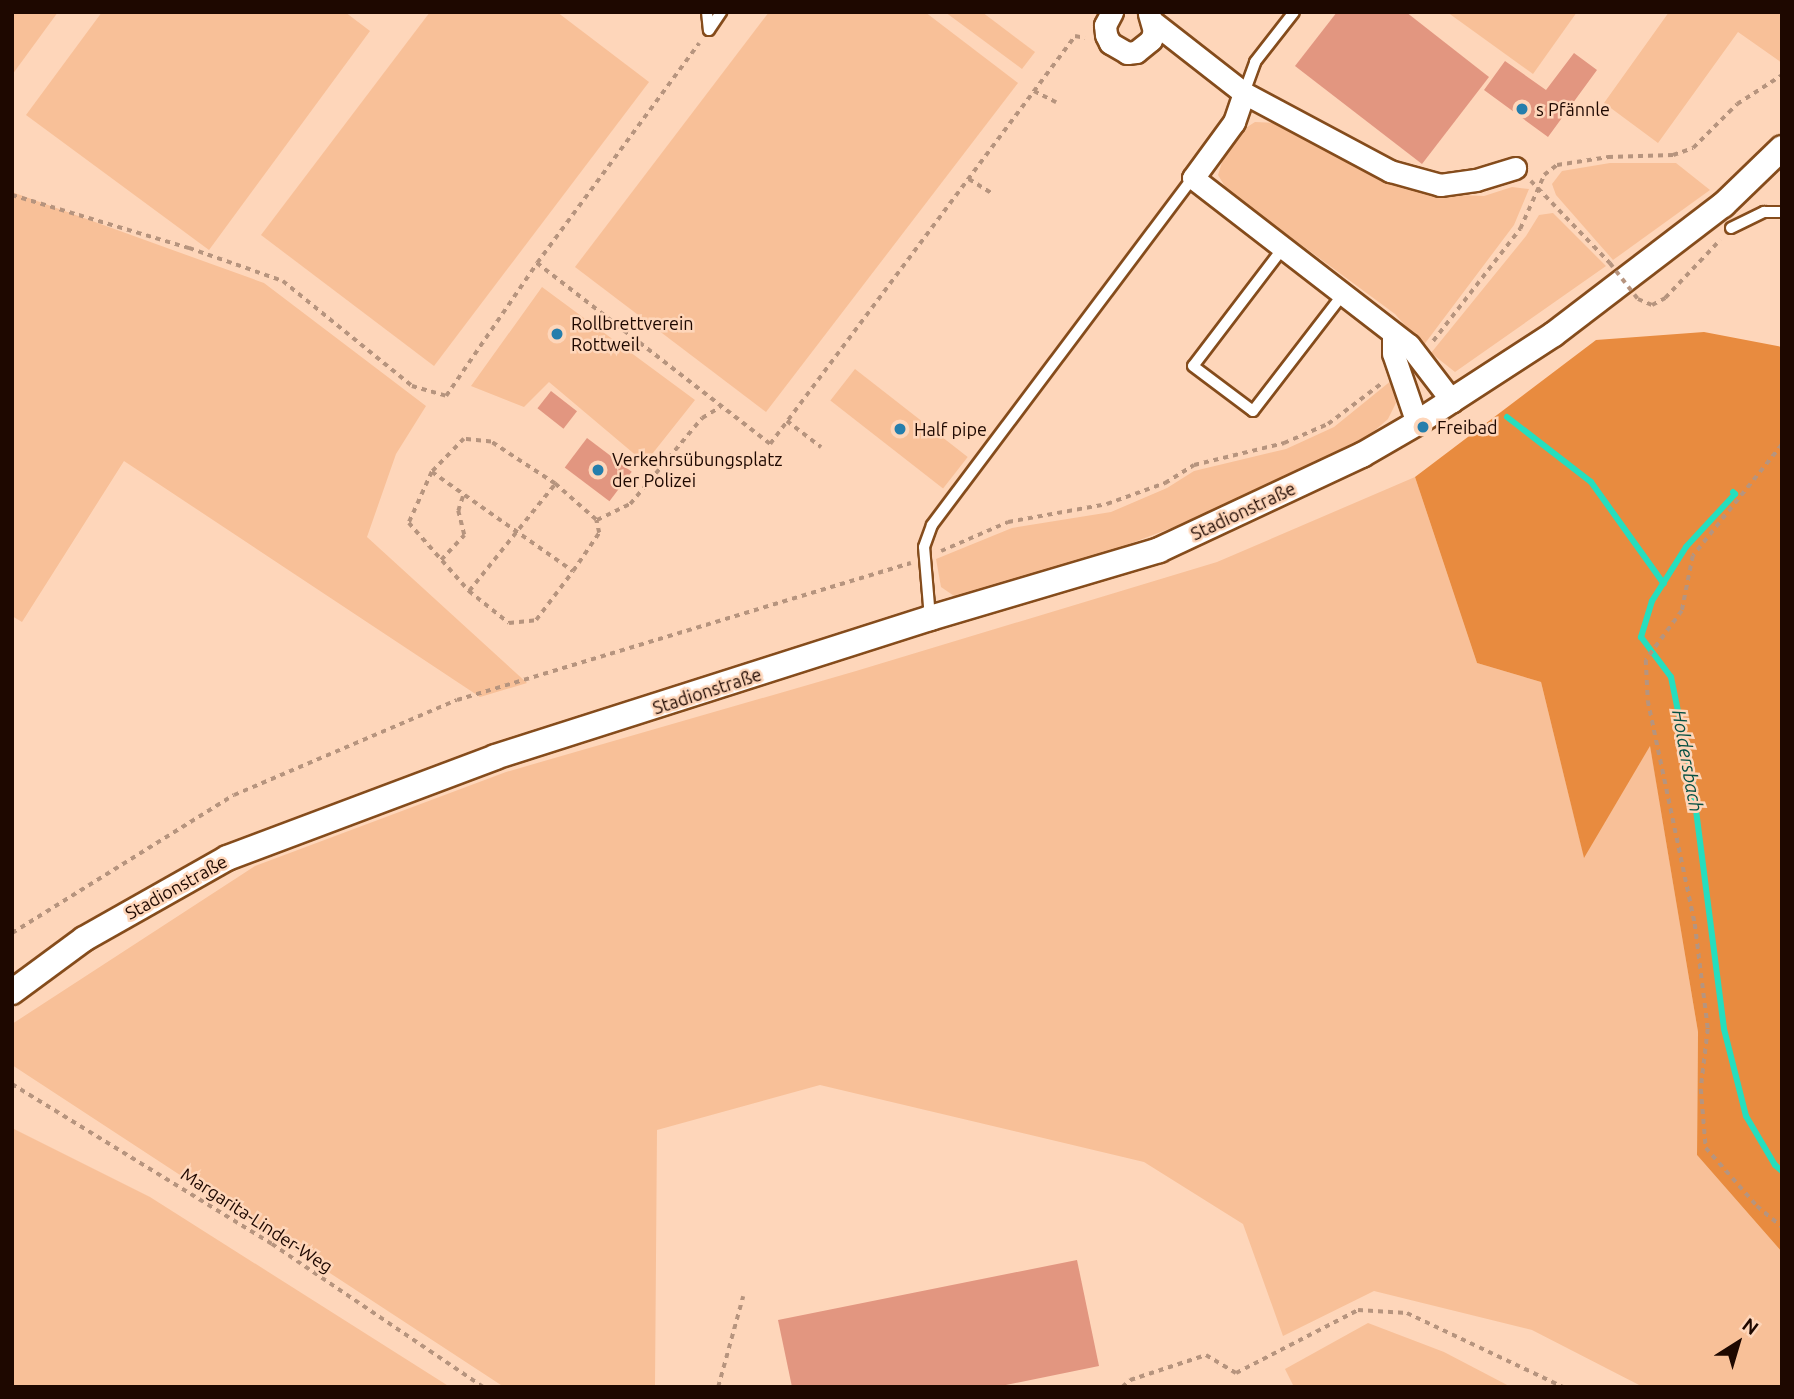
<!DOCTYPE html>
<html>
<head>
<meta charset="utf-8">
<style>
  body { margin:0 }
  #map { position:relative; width:1794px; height:1399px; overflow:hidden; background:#fed6ba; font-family:Ubuntu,sans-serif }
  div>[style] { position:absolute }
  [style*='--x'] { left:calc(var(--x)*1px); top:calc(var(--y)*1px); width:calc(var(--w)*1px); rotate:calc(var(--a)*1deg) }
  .green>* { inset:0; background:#f8c098; transform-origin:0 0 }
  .forest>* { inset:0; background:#e88b3f }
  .stream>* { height:6px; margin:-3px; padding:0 3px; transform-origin:3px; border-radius:3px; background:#26debe }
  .building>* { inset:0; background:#e29680; transform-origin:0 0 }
  .path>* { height:3.5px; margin-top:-1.75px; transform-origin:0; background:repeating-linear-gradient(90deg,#b6947e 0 5px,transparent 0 10px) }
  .roads { filter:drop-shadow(2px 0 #854c1c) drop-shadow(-2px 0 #854c1c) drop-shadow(0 2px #854c1c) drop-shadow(0 -2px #854c1c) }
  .service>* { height:10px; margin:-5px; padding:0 5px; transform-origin:5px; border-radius:5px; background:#fff }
  .minor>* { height:21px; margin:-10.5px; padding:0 10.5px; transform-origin:10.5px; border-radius:10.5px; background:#fff }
  .tertiary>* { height:24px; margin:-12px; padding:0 12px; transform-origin:12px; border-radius:12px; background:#fff }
  .path-bridge>* { height:3.5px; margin-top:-1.75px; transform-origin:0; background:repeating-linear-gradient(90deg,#b6947e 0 5px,transparent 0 10px) }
  .dots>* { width:19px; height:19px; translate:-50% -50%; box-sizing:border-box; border:4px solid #fed6ba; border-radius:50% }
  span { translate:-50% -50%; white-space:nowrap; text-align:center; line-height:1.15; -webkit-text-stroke:5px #fed6ba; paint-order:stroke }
  .poi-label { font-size:18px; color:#1e0800 }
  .left { translate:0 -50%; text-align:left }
  .street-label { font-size:18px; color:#1e0800 }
  .water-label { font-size:19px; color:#055043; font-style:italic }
  .frame { position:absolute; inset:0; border:14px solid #1e0800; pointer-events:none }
  .north { position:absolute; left:1703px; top:1308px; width:70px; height:70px; -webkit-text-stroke:5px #fed6ba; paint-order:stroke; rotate:37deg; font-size:19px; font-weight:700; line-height:28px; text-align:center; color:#1e0800 }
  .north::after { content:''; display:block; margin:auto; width:24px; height:32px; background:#1e0800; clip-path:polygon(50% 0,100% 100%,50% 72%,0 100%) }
</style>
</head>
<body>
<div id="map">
  <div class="green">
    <div style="clip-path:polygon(12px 12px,58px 12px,12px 75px)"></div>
    <div style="clip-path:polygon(102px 12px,345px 12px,370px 31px,209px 250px,26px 115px)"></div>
    <div style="clip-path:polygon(430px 12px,557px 12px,649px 82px,434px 366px,261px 235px)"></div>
    <div style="clip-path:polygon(769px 12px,925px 12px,1018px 83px,766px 412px,575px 267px)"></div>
    <div style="clip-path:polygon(945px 12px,982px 12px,1035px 52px,1022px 69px)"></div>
    <div style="clip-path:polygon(1447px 12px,1577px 12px,1533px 74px)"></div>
    <div style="clip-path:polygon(1669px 12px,1782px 12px,1782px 63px,1738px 32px,1658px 143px,1604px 103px)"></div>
    <div style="clip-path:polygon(1255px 122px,1278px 123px,1437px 194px,1484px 196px,1512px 187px,1529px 189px,1514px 225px,1423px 346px,1395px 314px,1227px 190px,1218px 175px,1223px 159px,1244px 129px)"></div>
    <div style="clip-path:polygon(1610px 163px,1676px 163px,1710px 190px,1613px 260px,1556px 195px,1552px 184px,1562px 171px)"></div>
    <div style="clip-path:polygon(12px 192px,264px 283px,426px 406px,396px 454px,367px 537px,527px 683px,480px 697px,124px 461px,22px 622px,12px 616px)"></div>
    <div style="clip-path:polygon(1553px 213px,1606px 266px,1455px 372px,1431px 353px,1526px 236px,1539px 215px)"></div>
    <div style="clip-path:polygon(542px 287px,695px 400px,645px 463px,549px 382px,524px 407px,471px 386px)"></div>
    <div style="left:855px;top:369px;width:143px;height:40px;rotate:38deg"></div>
    <div style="clip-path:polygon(1392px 380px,1396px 403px,1388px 419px,1373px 432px,1333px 457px,1216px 511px,1095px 557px,957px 598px,941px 587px,936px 559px,1012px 528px,1111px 512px,1167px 488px,1194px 471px,1286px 449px,1334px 427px)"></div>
    <div style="clip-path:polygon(1415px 477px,1477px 663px,1541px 682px,1584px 857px,1650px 745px,1698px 1032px,1697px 1155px,1782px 1252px,1782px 1387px,1643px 1387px,1532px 1330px,1374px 1291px,1283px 1336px,1243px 1224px,1144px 1162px,820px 1085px,657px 1130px,655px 1387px,504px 1387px,12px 1065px,12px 1024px,255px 866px,506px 772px,856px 671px,1217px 562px)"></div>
    <div style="clip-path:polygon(12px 1128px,150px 1197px,450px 1387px,12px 1387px)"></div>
    <div style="clip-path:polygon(1368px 1323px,1444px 1352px,1511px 1387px,1294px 1387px,1285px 1369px)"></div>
  </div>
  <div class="forest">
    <div style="clip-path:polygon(1704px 332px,1782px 347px,1782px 1252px,1697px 1155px,1698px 1032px,1650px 746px,1584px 858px,1541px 682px,1477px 663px,1415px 477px,1596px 340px)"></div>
  </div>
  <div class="stream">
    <div style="--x:1507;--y:417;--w:106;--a:37.7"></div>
    <div style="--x:1591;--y:482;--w:125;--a:54.4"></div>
    <div style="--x:1733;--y:492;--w:3;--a:45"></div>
    <div style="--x:1735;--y:494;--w:72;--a:132.8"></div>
    <div style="--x:1686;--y:547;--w:64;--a:122.2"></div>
    <div style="--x:1652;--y:601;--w:38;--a:107"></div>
    <div style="--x:1641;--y:637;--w:50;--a:53.1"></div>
    <div style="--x:1671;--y:677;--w:104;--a:78.4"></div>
    <div style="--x:1692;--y:779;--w:252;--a:82.7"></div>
    <div style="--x:1724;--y:1029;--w:90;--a:75.8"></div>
    <div style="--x:1746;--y:1116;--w:57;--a:59.4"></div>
    <div style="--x:1775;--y:1165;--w:9;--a:41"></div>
  </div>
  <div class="building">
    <div style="clip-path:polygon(1337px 12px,1406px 12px,1489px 77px,1422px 164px,1295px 66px)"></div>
    <div style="clip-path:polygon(1574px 53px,1597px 70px,1548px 137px,1484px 90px,1505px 61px,1546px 90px)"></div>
    <div style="left:551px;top:391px;width:33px;height:22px;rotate:38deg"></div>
    <div style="left:587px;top:438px;width:56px;height:37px;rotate:37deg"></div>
    <div style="clip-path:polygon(1077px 1260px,1099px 1366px,996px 1387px,792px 1387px,778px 1320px)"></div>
  </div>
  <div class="path">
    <div style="--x:1034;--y:91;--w:25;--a:27"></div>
    <div style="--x:969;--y:179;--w:26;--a:32"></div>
    <div style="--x:1531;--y:181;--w:114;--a:46.1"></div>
    <div style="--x:12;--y:195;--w:185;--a:16.7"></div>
    <div style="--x:189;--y:248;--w:100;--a:19.3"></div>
    <div style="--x:283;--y:281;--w:166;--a:39.1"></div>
    <div style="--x:412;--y:386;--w:35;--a:16"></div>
    <div style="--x:446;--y:396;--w:161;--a:-55.6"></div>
    <div style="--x:537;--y:263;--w:273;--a:-53.6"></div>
    <div style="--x:537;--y:263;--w:295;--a:37.8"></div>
    <div style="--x:770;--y:444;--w:509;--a:-53.22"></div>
    <div style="--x:1075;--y:36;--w:10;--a:11"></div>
    <div style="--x:1638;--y:299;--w:15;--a:23"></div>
    <div style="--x:1652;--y:305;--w:15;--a:-28"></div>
    <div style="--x:1665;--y:298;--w:80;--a:-46.5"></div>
    <div style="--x:1433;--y:341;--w:142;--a:-52.2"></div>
    <div style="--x:1520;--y:229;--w:59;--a:-66"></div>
    <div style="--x:1544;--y:175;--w:16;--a:-38"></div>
    <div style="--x:1557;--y:165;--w:52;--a:-8.9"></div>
    <div style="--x:1608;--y:157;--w:65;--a:-1.8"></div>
    <div style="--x:1673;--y:155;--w:21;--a:-19"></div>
    <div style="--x:1693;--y:148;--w:62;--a:-45"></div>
    <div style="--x:1737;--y:104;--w:54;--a:-32.8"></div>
    <div style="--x:787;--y:421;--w:43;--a:37.4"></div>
    <div style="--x:1782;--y:445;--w:142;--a:128.7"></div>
    <div style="--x:1693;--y:556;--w:56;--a:101.3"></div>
    <div style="--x:1682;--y:611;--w:61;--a:126.3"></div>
    <div style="--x:1646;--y:660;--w:41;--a:87.2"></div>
    <div style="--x:1648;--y:701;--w:228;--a:78.1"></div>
    <div style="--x:1695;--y:924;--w:106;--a:82.9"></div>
    <div style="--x:1708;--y:1029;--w:60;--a:96.7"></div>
    <div style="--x:1701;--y:1089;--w:59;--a:85.2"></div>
    <div style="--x:1706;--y:1148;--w:77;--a:48.7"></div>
    <div style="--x:1757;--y:1206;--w:33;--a:40"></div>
    <div style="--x:432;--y:472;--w:172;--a:35.1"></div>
    <div style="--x:573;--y:571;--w:46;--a:-55.6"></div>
    <div style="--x:599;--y:533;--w:13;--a:-103"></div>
    <div style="--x:596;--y:520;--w:55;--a:-138.7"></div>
    <div style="--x:555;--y:484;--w:77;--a:-146.7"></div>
    <div style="--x:491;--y:442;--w:27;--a:-174"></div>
    <div style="--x:464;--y:439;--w:46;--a:134.1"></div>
    <div style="--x:432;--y:472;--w:56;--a:114.3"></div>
    <div style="--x:409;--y:523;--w:91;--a:48.6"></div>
    <div style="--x:469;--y:591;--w:51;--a:38.7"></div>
    <div style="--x:509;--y:623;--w:27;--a:-6"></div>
    <div style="--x:536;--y:620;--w:61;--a:-52.9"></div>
    <div style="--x:597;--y:520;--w:37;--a:-26"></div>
    <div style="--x:630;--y:504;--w:112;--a:-50.1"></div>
    <div style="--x:702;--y:418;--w:21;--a:-31"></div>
    <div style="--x:941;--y:551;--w:73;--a:-23.4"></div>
    <div style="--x:1008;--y:522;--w:101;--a:-10.3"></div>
    <div style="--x:1107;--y:504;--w:62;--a:-19.9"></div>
    <div style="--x:1165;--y:483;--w:34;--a:-32"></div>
    <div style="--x:1194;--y:465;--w:93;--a:-13.7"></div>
    <div style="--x:1284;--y:443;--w:48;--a:-23.4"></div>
    <div style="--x:1328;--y:424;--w:68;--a:-37.2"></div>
    <div style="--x:441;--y:560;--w:34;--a:-47"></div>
    <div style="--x:464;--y:535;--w:25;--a:-104"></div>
    <div style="--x:458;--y:511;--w:16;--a:-72"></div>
    <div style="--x:469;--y:591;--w:137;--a:-51.2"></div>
    <div style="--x:12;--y:933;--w:261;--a:-31.9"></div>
    <div style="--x:234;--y:795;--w:242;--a:-23.1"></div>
    <div style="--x:457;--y:700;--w:474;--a:-16.8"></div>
    <div style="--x:12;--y:1084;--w:305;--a:31.6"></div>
    <div style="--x:272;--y:1244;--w:255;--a:34.1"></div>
    <div style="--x:718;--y:1387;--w:94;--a:-74.6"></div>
    <div style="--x:1122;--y:1387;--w:11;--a:-41"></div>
    <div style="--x:1130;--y:1380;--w:80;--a:-18.2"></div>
    <div style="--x:1206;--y:1355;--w:35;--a:31"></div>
    <div style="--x:1236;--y:1373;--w:137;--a:-27.3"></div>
    <div style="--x:1358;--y:1310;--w:49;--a:3.5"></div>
    <div style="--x:1407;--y:1313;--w:173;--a:25.4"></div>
  </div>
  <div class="roads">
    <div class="service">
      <div style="--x:707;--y:12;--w:18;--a:84"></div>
      <div style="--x:709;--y:30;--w:22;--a:-56"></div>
      <div style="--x:1244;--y:93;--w:33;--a:-70"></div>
      <div style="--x:1255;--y:62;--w:63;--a:-52"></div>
      <div style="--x:1731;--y:228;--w:37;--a:-26"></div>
      <div style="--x:1764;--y:212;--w:18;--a:0"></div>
      <div style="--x:1283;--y:248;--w:148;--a:127.3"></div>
      <div style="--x:1193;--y:366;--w:75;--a:36.9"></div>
      <div style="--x:1253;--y:411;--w:148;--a:-52.4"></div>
      <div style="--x:930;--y:618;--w:71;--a:-94.8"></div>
      <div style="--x:924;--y:547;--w:23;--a:-70"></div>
      <div style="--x:932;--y:525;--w:434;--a:-53.1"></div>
    </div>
    <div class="minor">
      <div style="--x:1112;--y:12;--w:15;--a:118"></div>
      <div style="--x:1105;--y:25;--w:10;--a:84"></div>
      <div style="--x:1106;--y:35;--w:9;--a:63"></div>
      <div style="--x:1110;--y:43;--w:20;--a:30"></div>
      <div style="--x:1127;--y:53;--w:9;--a:-6"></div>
      <div style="--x:1136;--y:52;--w:19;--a:-39"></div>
      <div style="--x:1151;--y:40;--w:9;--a:-72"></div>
      <div style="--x:1154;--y:31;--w:19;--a:-106"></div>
      <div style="--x:1153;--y:22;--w:115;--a:38"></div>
      <div style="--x:1244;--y:93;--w:31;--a:109"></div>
      <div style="--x:1234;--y:122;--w:69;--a:126.2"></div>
      <div style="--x:1193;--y:178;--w:273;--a:37.7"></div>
      <div style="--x:1409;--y:345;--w:71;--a:52.5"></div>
      <div style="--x:1244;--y:93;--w:166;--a:28.1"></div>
      <div style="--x:1390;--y:171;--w:52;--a:15.6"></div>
      <div style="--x:1440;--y:185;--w:36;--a:-8"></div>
      <div style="--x:1476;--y:180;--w:41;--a:-17.1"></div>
      <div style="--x:1393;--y:334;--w:19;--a:90"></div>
      <div style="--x:1393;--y:353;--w:74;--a:71.1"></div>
    </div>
    <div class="tertiary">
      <div style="--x:12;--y:992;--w:89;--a:-36.4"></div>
      <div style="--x:84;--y:939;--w:164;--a:-29.5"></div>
      <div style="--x:227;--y:858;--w:286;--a:-20.6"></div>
      <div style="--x:495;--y:757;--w:457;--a:-17.7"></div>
      <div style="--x:930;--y:618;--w:239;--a:-16.5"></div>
      <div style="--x:1159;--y:550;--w:224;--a:-25.1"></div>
      <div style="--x:1362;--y:455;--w:64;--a:-30.2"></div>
      <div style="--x:1417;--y:423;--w:163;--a:-33"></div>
      <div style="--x:1554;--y:334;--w:213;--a:-37.4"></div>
      <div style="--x:1723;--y:205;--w:82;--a:-44"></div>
    </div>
  </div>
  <div class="path-bridge">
    <div style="--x:1610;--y:263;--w:46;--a:52.1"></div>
  </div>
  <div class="dots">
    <div style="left:1522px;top:109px;background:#257eac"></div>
    <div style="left:557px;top:334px;background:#257eac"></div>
    <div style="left:1423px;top:427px;background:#257eac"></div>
    <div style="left:900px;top:429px;background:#257eac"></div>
    <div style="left:598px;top:470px;background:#257eac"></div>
  </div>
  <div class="poi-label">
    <span class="left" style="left:1536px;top:109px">s Pfännle</span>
    <span class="left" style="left:571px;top:334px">Rollbrettverein<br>Rottweil</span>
    <span class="left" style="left:1437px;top:427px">Freibad</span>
    <span class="left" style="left:914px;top:429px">Half pipe</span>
    <span class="left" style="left:612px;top:470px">Verkehrsübungsplatz<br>der Polizei</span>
  </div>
  <div class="street-label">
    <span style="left:1243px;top:511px;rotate:-25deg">Stadionstraße</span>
    <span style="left:707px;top:691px;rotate:-18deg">Stadionstraße</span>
    <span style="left:176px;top:887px;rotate:-29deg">Stadionstraße</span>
    <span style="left:257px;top:1220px;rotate:33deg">Margarita-Linder-Weg</span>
  </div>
  <div class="water-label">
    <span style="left:1687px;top:761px;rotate:80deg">Holdersbach</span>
  </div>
  <div class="frame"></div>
  <div class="north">N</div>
</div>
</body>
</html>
